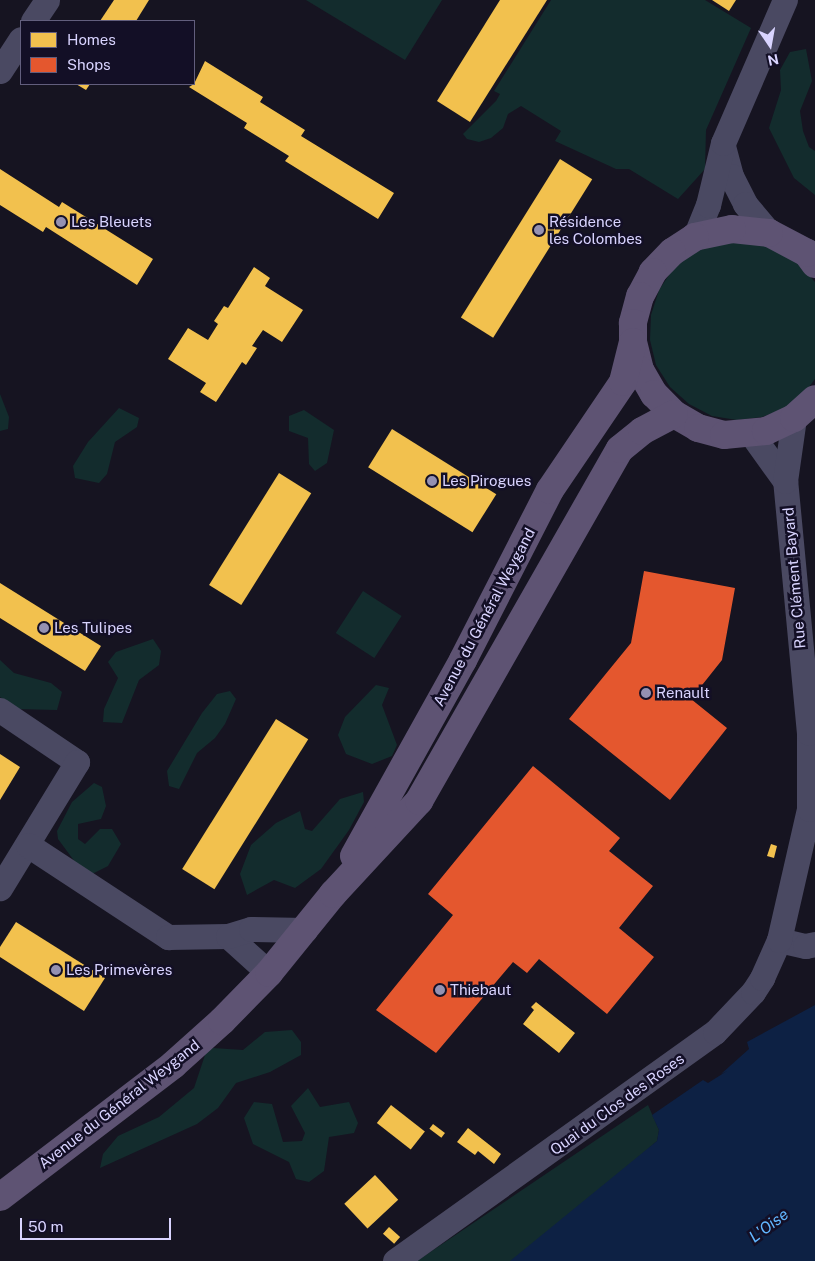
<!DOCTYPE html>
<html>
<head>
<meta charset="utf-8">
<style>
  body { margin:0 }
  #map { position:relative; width:815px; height:1261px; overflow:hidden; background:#161421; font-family:"Public Sans",sans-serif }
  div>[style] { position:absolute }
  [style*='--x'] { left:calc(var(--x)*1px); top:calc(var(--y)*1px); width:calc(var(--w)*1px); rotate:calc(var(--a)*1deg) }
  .green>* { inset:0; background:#132c2d; transform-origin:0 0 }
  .water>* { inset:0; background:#0d2144 }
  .homes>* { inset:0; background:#f2c14e; transform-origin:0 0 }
  .shops>* { inset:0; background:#e4572e }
  .minor>* { height:25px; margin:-12.5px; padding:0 12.5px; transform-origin:12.5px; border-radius:12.5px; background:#4a4962 }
  .major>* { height:28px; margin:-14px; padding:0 14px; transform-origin:14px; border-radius:14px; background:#5e5373 }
  .dots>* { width:14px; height:14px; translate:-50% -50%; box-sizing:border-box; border:2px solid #130f26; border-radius:50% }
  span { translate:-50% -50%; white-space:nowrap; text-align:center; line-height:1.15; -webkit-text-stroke:5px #130f26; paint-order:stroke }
  .poi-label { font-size:15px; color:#d9d4ff }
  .left { translate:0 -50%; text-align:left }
  .street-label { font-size:15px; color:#d9d4ff }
  .water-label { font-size:16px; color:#62b6ff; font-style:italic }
  .legend { position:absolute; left:20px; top:20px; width:175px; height:65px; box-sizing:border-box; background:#130f26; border:1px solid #625e7d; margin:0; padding:6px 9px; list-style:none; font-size:15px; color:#d9d4ff }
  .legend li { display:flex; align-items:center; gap:10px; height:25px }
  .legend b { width:25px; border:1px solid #625e7d }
  .north { position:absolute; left:745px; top:20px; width:50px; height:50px; -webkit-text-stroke:4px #130f26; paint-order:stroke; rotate:168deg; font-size:14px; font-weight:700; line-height:20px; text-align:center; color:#d9d4ff }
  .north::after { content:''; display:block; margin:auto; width:18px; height:22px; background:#d9d4ff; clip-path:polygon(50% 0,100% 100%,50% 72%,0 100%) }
  .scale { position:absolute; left:20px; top:1218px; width:151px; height:22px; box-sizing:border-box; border:2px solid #d9d4ff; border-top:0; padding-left:6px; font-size:15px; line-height:18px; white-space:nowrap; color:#d9d4ff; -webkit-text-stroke:4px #130f26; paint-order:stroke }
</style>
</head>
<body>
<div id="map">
  <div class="green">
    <div style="clip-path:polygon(306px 0,442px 0,405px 60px)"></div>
    <div style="clip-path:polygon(551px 0,705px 0,751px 28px,706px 130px,705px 169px,678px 199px,629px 169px,616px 169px,555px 141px,561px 131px,521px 106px,508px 114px,503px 128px,491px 138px,479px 142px,467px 139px,463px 134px,496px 101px,500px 94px,494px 91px)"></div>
    <div style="clip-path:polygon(806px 49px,812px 81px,800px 111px,803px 131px,809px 147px,815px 151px,815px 195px,794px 178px,769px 128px,781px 90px,780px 70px,790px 52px)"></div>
    <div style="clip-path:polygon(743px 240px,768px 245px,791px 256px,815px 282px,815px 379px,806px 391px,786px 408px,762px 417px,737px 420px,712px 416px,689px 404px,670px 387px,656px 365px,650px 340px,651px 315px,659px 290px,673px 269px,693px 253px,717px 243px)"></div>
    <div style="clip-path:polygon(0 394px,9px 417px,8px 429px,0 431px)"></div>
    <div style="clip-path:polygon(119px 408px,139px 418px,137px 427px,115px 442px,107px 474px,99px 483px,75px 478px,73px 466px,88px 442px)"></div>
    <div style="clip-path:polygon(304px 410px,334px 430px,327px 463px,315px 471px,309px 464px,308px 438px,289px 431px,289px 416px)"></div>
    <div style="left:363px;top:591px;width:46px;height:50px;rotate:33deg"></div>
    <div style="clip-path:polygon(153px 639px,161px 651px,159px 665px,139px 680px,122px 723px,103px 722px,104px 709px,118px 678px,108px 662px,116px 652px)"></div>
    <div style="clip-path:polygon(0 660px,14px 673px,51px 683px,62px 692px,57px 710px,16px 709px,0 697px)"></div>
    <div style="clip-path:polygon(376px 685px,389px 688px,382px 705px,397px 745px,392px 756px,372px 764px,346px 754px,338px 735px,345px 717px)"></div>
    <div style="clip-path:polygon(230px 691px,236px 699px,225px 724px,215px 738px,197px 753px,179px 789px,169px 786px,167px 771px,202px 713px,217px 694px)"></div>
    <div style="clip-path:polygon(94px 783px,102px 787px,106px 806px,101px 819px,78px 824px,78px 839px,85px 844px,100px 829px,112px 829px,121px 844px,108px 866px,92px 874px,78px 866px,58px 839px,57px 831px,72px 802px)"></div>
    <div style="clip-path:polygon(363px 792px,364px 802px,349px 830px,321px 869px,295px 888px,274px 880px,247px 895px,240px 874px,251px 845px,276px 823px,300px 811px,305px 829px,312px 831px,340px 799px)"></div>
    <div style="clip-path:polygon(292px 1030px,301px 1042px,301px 1055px,270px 1072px,236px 1083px,218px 1108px,197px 1124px,100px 1168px,103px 1154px,118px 1136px,159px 1117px,194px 1088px,206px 1052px,213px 1048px,243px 1050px,265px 1032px)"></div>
    <div style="clip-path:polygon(308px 1088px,320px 1107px,349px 1102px,358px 1123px,354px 1133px,329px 1137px,324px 1171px,309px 1182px,296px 1179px,289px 1162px,253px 1144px,244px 1118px,254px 1102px,272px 1104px,283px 1142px,302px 1141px,305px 1133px,291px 1106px)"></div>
    <div style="clip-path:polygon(648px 1105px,659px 1130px,657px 1141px,520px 1261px,417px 1261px)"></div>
  </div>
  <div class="water">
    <div style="clip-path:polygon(815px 1005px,815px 1261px,510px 1261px,657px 1141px,659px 1130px,652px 1115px,703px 1080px,708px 1083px,727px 1071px,721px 1074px,749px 1049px,747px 1042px)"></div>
  </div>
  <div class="homes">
    <div style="clip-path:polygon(114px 0,149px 0,136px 21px,100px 21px)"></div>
    <div style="clip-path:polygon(500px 0,547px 0,470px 122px,437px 101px)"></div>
    <div style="clip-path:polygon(712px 0,736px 0,729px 11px)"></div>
    <div style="clip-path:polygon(205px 61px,263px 97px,260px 102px,305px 130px,301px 136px,394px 193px,378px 219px,285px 161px,289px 156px,244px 128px,247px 123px,189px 87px,194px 84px)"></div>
    <div style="clip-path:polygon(76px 84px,90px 84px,86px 90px)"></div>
    <div style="left:560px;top:159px;width:38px;height:187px;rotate:32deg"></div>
    <div style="clip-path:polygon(0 169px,59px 207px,62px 202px,153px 259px,137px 285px,46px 227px,43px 232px,0 205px)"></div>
    <div style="clip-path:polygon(254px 267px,270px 278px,265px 286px,303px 310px,282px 342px,263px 330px,252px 346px,257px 348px,246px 365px,242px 362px,216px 402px,200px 392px,206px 383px,168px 359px,188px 328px,208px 340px,218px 324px,214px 321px,224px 306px,228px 308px)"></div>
    <div style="left:392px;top:429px;width:123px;height:45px;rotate:32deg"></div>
    <div style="left:279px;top:473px;width:38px;height:132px;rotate:32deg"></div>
    <div style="clip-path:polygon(0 583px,101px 646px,85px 671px,0 618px)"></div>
    <div style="left:276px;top:719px;width:38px;height:177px;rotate:32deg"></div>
    <div style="clip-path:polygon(0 754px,20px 767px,0 800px)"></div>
    <div style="clip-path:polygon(771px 844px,777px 846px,774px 858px,767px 856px)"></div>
    <div style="clip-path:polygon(16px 922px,105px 978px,84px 1011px,0 957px,0 947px)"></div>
    <div style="clip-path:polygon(536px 1002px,575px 1033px,559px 1053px,523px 1024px,534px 1010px,531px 1007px)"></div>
    <div style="left:391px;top:1105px;width:43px;height:23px;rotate:38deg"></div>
    <div style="left:433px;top:1124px;width:15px;height:6px;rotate:37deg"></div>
    <div style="clip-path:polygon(468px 1128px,501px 1154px,494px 1164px,478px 1151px,475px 1155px,457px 1142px)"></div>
    <div style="left:375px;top:1175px;width:34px;height:42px;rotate:47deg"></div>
    <div style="left:389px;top:1227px;width:15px;height:9px;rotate:42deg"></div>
  </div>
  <div class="shops">
    <div style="clip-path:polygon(644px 571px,735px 588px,722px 660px,691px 699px,727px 728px,670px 800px,569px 719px,631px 643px)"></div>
    <div style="clip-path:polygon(533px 766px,620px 838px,609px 851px,653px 886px,619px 928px,654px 957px,607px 1014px,539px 959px,527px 973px,513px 962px,436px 1053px,376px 1010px,453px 915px,428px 894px)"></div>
  </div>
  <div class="minor">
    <div style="--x:33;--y:21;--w:25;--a:-56"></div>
    <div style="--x:0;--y:71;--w:38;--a:-57"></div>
    <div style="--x:723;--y:146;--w:31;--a:75"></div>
    <div style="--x:731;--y:176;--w:31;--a:63"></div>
    <div style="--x:745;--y:204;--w:38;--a:50"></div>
    <div style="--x:695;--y:237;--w:35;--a:-68"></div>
    <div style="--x:708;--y:205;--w:64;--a:-76.4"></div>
    <div style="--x:723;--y:143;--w:156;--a:-66.6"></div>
    <div style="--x:752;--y:435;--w:57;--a:54.3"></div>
    <div style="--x:0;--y:710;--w:93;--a:34"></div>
    <div style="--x:77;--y:762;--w:148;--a:121.4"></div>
    <div style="--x:28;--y:845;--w:168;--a:33.3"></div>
    <div style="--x:168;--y:937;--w:60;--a:-1"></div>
    <div style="--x:779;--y:940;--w:27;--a:13"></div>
    <div style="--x:805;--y:946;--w:10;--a:-11"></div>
    <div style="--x:269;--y:973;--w:55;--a:-137.9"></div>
    <div style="--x:228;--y:936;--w:24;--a:-17"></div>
    <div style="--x:251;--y:929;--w:54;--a:1.1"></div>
    <div style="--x:395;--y:1261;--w:393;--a:-35.6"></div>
    <div style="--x:715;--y:1032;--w:55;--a:-46.5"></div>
    <div style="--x:753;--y:992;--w:17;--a:-57"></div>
    <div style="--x:762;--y:978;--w:42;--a:-65.9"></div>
    <div style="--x:779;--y:940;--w:134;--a:-77.1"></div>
    <div style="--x:809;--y:809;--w:76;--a:-90"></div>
    <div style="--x:809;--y:733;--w:253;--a:-95.4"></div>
    <div style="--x:785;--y:481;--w:64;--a:-81.9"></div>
  </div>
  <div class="major">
    <div style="--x:815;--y:264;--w:14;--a:-126"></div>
    <div style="--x:807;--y:253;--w:43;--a:-152.2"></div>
    <div style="--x:769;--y:233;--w:37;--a:-174"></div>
    <div style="--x:732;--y:229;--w:38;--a:168"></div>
    <div style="--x:695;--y:237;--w:27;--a:147"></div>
    <div style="--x:672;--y:252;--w:28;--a:134"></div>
    <div style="--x:653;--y:272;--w:27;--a:118"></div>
    <div style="--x:640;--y:296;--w:28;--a:105"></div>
    <div style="--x:633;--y:323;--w:19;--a:90"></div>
    <div style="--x:633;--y:342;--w:29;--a:76"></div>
    <div style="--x:640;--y:370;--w:28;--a:60"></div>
    <div style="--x:654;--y:394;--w:28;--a:45"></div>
    <div style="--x:674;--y:414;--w:28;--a:30"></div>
    <div style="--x:698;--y:428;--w:27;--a:15"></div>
    <div style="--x:724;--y:435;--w:42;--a:-5.4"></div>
    <div style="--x:766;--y:431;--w:31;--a:-25"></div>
    <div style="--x:794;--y:418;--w:28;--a:-42"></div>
    <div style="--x:354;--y:856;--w:224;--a:-60.9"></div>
    <div style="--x:463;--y:660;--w:191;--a:-62.9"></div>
    <div style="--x:550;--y:490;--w:130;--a:-55.9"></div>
    <div style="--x:623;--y:382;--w:41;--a:-76"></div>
    <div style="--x:0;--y:1197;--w:218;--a:-37.3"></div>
    <div style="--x:173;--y:1065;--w:66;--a:-41.9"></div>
    <div style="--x:222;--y:1021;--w:67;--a:-45.6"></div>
    <div style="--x:269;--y:973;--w:102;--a:-51"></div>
    <div style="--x:333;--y:894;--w:127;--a:-47.2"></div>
    <div style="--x:419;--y:801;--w:405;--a:-60.3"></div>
    <div style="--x:620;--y:449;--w:28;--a:-39"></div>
    <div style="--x:642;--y:431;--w:36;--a:-28"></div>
  </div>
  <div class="dots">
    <div style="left:61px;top:222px;background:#9591b1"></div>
    <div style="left:539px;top:230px;background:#9591b1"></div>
    <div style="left:432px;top:481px;background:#9591b1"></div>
    <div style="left:44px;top:628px;background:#9591b1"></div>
    <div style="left:646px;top:693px;background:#9591b1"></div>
    <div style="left:56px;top:970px;background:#9591b1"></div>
    <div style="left:440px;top:990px;background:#9591b1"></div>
  </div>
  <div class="poi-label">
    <span class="left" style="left:549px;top:230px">Résidence<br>les Colombes</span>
    <span class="left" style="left:71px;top:222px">Les Bleuets</span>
    <span class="left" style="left:442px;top:481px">Les Pirogues</span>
    <span class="left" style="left:54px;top:628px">Les Tulipes</span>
    <span class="left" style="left:656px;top:693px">Renault</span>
    <span class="left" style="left:66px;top:970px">Les Primevères</span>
    <span class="left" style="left:450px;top:990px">Thiebaut</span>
  </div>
  <div class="street-label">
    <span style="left:794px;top:578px;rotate:-95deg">Rue Clément Bayard</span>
    <span style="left:484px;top:617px;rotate:-62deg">Avenue du Général Weygand</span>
    <span style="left:119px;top:1104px;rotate:-38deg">Avenue du Général Weygand</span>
    <span style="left:617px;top:1104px;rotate:-36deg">Quai du Clos des Roses</span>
  </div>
  <div class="water-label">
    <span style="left:769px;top:1226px;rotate:-37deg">L'Oise</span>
  </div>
  <ul class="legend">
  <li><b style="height:14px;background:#f2c14e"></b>Homes</li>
  <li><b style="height:14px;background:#e4572e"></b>Shops</li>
  </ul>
  <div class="north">N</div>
  <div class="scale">50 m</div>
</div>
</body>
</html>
